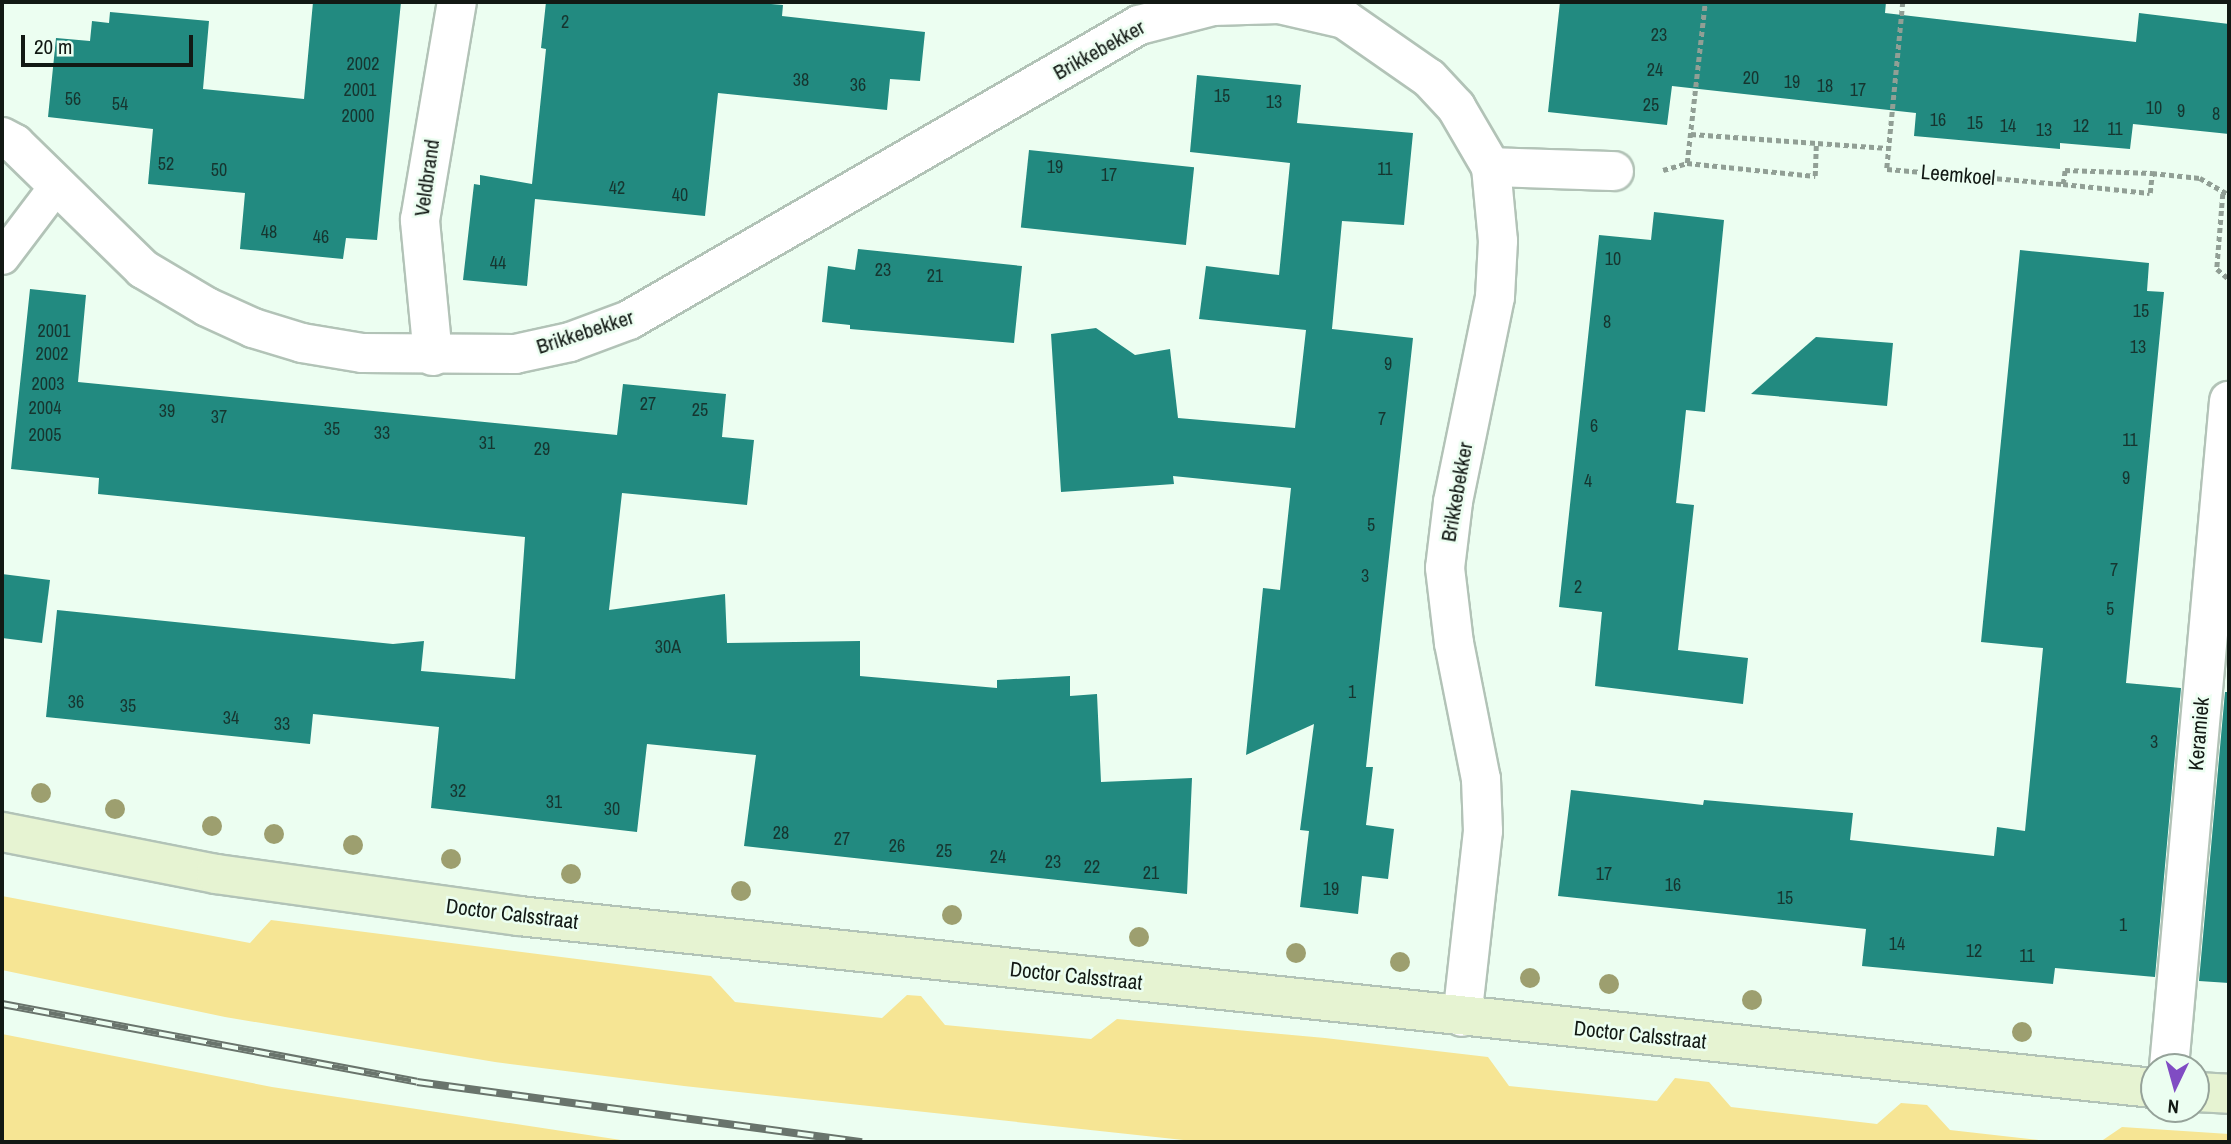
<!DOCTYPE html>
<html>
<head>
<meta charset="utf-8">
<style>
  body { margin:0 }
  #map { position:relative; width:2231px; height:1144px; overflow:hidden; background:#ecfef1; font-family:"Archivo Narrow",sans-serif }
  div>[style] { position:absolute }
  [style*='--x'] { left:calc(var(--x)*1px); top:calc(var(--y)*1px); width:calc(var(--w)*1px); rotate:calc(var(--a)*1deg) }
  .green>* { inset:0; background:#f6e594 }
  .building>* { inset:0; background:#228a80; transform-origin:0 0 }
  .path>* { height:4.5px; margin-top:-2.25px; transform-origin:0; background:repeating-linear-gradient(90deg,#919f95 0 5px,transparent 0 8.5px) }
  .roads { filter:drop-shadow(2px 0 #b2c3b7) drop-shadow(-2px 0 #b2c3b7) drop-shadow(0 2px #b2c3b7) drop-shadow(0 -2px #b2c3b7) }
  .lane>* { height:33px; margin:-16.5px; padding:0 16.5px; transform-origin:16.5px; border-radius:16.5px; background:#fff }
  .street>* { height:38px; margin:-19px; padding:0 19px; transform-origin:19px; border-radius:19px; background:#fff }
  .secondary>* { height:38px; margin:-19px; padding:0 19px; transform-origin:19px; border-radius:19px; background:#e6f3d2 }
  .rail>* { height:8px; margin-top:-4px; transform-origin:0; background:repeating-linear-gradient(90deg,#ecfef1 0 16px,#69746c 0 32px); box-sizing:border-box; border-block:2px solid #69746c }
  .trees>* { width:20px; height:20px; margin:-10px; border-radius:50%; background:#9d9f6f }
  span { translate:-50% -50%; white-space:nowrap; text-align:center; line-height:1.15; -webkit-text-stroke:5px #ecfef1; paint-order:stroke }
  .number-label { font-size:18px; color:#16352f }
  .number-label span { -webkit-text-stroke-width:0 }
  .street-label { font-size:21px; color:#121914 }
  .frame { position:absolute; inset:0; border:4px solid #121914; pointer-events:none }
  .north { position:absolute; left:2140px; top:1053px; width:70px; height:70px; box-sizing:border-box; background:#ecfef1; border:2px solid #95a299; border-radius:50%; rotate:185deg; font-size:19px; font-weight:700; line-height:28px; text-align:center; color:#121914 }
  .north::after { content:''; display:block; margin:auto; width:24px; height:32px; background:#804cc3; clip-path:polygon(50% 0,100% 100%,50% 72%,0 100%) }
  .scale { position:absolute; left:21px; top:35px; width:172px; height:32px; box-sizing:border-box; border:4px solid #121914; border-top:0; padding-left:9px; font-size:21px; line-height:24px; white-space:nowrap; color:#121914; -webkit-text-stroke:5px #ecfef1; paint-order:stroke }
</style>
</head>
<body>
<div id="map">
  <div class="green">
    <div style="clip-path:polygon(2px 896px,250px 943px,271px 920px,711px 976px,735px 1002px,882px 1018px,907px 995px,921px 996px,945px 1025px,1091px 1039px,1117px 1019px,1325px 1038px,1488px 1057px,1509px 1086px,1657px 1101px,1675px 1078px,1709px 1082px,1731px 1107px,1877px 1124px,1901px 1103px,1927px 1105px,1950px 1130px,2057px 1142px,1202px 1142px,684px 1086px,495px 1062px,225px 1017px,2px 970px)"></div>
    <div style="clip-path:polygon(2px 1034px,272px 1087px,634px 1142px,2px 1142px)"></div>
    <div style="clip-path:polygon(2122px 1127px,2229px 1134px,2229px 1142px,2100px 1142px)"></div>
  </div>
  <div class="building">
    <div style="clip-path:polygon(313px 2px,401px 2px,377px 240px,346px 238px,343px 259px,240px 249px,245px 193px,148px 184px,153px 129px,48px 117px,56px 38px,90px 41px,92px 21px,109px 23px,110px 12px,209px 21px,203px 89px,304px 99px)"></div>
    <div style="clip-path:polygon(546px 2px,747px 2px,783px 5px,782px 16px,925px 32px,920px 81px,890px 79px,887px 110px,718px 93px,705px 216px,535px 199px,527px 286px,463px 280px,474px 184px,480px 185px,480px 175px,532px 184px,546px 49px,541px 48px)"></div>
    <div style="clip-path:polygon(1560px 2px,1886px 2px,1885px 13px,2136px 42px,2139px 13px,2229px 24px,2229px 134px,2133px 124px,2130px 149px,2060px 143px,2060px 149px,1914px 136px,1916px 113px,1672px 86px,1667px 125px,1548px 112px)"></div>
    <div style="clip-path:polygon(1197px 75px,1301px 85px,1297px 123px,1413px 133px,1404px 225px,1342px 221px,1332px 329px,1413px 338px,1366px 767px,1373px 767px,1366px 825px,1394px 829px,1388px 879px,1362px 876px,1358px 914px,1300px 907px,1309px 831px,1300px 830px,1314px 724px,1246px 755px,1263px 588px,1280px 590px,1291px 488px,1173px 476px,1174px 484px,1061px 492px,1051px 334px,1096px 328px,1135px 355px,1170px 349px,1178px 418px,1295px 428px,1306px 330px,1199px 319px,1206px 266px,1279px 275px,1290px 163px,1190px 152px)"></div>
    <div style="left:1029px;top:150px;width:166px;height:78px;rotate:6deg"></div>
    <div style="clip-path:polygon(1654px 212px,1724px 220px,1705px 412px,1686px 410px,1681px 458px,1676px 503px,1694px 505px,1678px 650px,1748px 658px,1743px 704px,1595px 686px,1602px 612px,1559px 607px,1599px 235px,1651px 240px)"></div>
    <div style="clip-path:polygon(858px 249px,1022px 266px,1014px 343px,850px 329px,850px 325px,822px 322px,828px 266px,855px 270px)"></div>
    <div style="clip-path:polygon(2020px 250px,2149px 263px,2147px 291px,2164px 292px,2126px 683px,2181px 688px,2155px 977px,2055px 968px,2053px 984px,1862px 966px,1866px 929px,1558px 896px,1571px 790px,1703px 805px,1704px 800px,1853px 813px,1850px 840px,1994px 856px,1997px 827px,2025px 831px,2043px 648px,1981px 642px)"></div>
    <div style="clip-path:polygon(30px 289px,86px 295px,78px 382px,617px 435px,623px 384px,726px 394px,722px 437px,754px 440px,747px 505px,622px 493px,609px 610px,725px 594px,727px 643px,860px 641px,860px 676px,997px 688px,997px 680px,1070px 676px,1070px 696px,1097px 694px,1101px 782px,1192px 778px,1187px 894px,744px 846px,756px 755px,647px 744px,637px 832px,431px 808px,439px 727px,313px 714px,310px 744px,46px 717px,57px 610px,393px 644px,424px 641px,421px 671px,515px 679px,525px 537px,98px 494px,99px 478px,11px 469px)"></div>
    <div style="clip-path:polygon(1816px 337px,1893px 343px,1887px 406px,1751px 394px)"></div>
    <div style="clip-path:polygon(2px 574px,50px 580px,42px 643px,2px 638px)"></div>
    <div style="clip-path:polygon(2225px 692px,2229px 692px,2229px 983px,2199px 981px)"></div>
  </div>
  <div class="path">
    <div style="--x:1903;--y:2;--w:168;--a:95.5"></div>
    <div style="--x:1887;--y:169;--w:177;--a:4.9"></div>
    <div style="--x:2063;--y:184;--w:14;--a:-82"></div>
    <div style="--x:2065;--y:170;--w:87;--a:2"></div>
    <div style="--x:2152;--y:173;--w:48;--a:5.9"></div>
    <div style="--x:2200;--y:178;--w:34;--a:30"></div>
    <div style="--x:1691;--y:134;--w:197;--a:4.1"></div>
    <div style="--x:1687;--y:163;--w:129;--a:5.8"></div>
    <div style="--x:1815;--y:176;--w:31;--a:-88"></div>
    <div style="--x:1663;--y:170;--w:25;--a:-16"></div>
    <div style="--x:1687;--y:163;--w:162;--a:-83.6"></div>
    <div style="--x:2063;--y:184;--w:87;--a:5.9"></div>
    <div style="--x:2150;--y:193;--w:20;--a:-84"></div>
    <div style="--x:2223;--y:194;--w:75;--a:94.6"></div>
    <div style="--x:2217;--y:269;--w:16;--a:40"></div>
  </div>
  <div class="roads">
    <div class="lane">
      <div style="--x:2;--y:257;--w:88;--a:-52.9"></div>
    </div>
    <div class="street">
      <div style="--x:2;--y:137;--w:15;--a:28"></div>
      <div style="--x:15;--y:144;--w:179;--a:44.3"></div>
      <div style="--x:143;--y:269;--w:74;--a:30.7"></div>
      <div style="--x:207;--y:307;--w:51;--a:24.5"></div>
      <div style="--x:253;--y:328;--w:51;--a:17"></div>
      <div style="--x:302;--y:343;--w:61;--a:9.5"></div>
      <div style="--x:362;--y:353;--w:153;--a:0.4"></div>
      <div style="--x:515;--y:354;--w:56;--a:-12.3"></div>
      <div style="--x:570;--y:342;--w:63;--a:-20.4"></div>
      <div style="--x:629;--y:320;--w:589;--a:-30.05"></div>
      <div style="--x:1139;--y:25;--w:76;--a:-14.4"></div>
      <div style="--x:1213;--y:6;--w:66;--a:-1.7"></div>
      <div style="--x:1279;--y:4;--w:67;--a:13"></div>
      <div style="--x:1344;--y:19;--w:103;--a:34.8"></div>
      <div style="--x:1429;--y:78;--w:40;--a:47"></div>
      <div style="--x:1456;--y:107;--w:69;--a:59.7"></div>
      <div style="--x:1491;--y:167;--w:74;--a:84.6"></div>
      <div style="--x:1498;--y:241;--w:56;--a:93.1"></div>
      <div style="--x:1495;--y:297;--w:209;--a:101.6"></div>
      <div style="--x:1453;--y:502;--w:66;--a:96.9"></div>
      <div style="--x:1445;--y:568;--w:76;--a:83.2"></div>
      <div style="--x:1454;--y:643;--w:139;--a:78.8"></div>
      <div style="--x:1481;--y:779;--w:52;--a:87.8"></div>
      <div style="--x:1483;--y:831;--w:187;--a:96.4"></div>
      <div style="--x:1491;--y:167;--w:123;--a:1.9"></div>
      <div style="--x:433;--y:356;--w:137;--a:-95.5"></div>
      <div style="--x:420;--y:220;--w:221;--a:-80.4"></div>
      <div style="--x:2169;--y:1067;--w:669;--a:-84.85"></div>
    </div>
    <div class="secondary">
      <div style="--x:2;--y:832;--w:218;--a:11.1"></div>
      <div style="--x:216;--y:874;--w:306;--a:7.9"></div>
      <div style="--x:519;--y:916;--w:1644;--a:6.01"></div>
      <div style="--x:2196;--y:1092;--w:33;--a:3"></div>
    </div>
  </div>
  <div class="rail">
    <div style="--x:2;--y:1004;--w:422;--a:10.6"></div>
    <div style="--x:417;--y:1082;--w:449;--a:7.7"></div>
  </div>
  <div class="trees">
    <div style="left:41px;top:793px"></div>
    <div style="left:115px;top:809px"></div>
    <div style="left:212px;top:826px"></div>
    <div style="left:274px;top:834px"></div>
    <div style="left:353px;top:845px"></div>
    <div style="left:451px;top:859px"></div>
    <div style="left:571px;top:874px"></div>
    <div style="left:741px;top:891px"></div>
    <div style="left:952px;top:915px"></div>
    <div style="left:1139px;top:937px"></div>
    <div style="left:1296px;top:953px"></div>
    <div style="left:1400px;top:962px"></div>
    <div style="left:1530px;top:978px"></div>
    <div style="left:1609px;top:984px"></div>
    <div style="left:1752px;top:1000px"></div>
    <div style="left:2022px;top:1032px"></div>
  </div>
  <div class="number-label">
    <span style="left:565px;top:22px">2</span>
    <span style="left:1659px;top:35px">23</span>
    <span style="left:363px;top:64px">2002</span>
    <span style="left:1655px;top:70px">24</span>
    <span style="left:1751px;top:78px">20</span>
    <span style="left:801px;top:80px">38</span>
    <span style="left:1792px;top:82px">19</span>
    <span style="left:858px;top:85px">36</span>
    <span style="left:1825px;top:86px">18</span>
    <span style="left:360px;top:90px">2001</span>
    <span style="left:1858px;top:90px">17</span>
    <span style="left:1222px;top:96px">15</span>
    <span style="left:73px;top:99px">56</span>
    <span style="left:1274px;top:102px">13</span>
    <span style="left:120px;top:104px">54</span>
    <span style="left:1651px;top:105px">25</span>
    <span style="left:2154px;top:108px">10</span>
    <span style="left:2181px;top:111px">9</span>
    <span style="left:2216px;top:114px">8</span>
    <span style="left:358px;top:116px">2000</span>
    <span style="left:1938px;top:120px">16</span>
    <span style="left:1975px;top:123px">15</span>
    <span style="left:2008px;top:126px">14</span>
    <span style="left:2081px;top:126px">12</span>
    <span style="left:2115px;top:129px">11</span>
    <span style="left:2044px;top:130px">13</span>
    <span style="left:166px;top:164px">52</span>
    <span style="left:1055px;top:167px">19</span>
    <span style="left:1385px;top:169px">11</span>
    <span style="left:219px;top:170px">50</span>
    <span style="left:1109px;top:175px">17</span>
    <span style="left:617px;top:188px">42</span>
    <span style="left:680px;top:195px">40</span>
    <span style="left:269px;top:232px">48</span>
    <span style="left:321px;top:237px">46</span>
    <span style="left:1613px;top:259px">10</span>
    <span style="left:498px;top:263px">44</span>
    <span style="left:883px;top:270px">23</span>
    <span style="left:935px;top:276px">21</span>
    <span style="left:2141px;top:311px">15</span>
    <span style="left:1607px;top:322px">8</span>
    <span style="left:54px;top:331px">2001</span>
    <span style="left:2138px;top:347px">13</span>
    <span style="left:52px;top:354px">2002</span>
    <span style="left:1388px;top:364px">9</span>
    <span style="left:48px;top:384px">2003</span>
    <span style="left:648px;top:404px">27</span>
    <span style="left:45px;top:408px">2004</span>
    <span style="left:700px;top:410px">25</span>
    <span style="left:167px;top:411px">39</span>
    <span style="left:219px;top:417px">37</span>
    <span style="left:1382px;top:419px">7</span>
    <span style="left:1594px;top:426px">6</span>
    <span style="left:332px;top:429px">35</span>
    <span style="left:382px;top:433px">33</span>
    <span style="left:45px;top:435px">2005</span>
    <span style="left:2130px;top:440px">11</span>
    <span style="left:487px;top:443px">31</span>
    <span style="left:542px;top:449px">29</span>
    <span style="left:2126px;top:478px">9</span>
    <span style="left:1588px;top:481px">4</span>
    <span style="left:1371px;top:525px">5</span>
    <span style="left:2114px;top:570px">7</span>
    <span style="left:1365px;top:576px">3</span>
    <span style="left:1578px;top:587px">2</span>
    <span style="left:2110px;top:609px">5</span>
    <span style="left:668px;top:647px">30A</span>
    <span style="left:1352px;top:692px">1</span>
    <span style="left:76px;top:702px">36</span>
    <span style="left:128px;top:706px">35</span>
    <span style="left:231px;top:718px">34</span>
    <span style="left:282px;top:724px">33</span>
    <span style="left:2154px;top:742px">3</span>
    <span style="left:458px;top:791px">32</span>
    <span style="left:554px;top:802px">31</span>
    <span style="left:612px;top:809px">30</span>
    <span style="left:781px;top:833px">28</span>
    <span style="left:842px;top:839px">27</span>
    <span style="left:897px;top:846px">26</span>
    <span style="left:944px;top:851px">25</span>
    <span style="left:998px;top:857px">24</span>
    <span style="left:1053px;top:862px">23</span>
    <span style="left:1092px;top:867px">22</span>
    <span style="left:1151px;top:873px">21</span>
    <span style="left:1604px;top:874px">17</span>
    <span style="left:1673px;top:885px">16</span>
    <span style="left:1331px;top:889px">19</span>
    <span style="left:1785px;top:898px">15</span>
    <span style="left:2123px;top:925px">1</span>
    <span style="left:1897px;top:944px">14</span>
    <span style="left:1974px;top:951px">12</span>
    <span style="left:2027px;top:956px">11</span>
  </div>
  <div class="street-label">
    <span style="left:1099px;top:50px;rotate:-29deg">Brikkebekker</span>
    <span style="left:1958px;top:175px;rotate:5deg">Leemkoel</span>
    <span style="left:427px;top:178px;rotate:-82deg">Veldbrand</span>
    <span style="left:585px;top:332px;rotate:-18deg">Brikkebekker</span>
    <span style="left:1457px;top:492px;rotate:-80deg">Brikkebekker</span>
    <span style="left:2199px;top:734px;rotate:-85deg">Keramiek</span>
    <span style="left:512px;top:914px;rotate:7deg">Doctor Calsstraat</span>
    <span style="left:1076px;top:976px;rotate:6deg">Doctor Calsstraat</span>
    <span style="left:1640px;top:1035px;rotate:6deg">Doctor Calsstraat</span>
  </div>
  <div class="frame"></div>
  <div class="north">N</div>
  <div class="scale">20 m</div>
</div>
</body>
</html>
